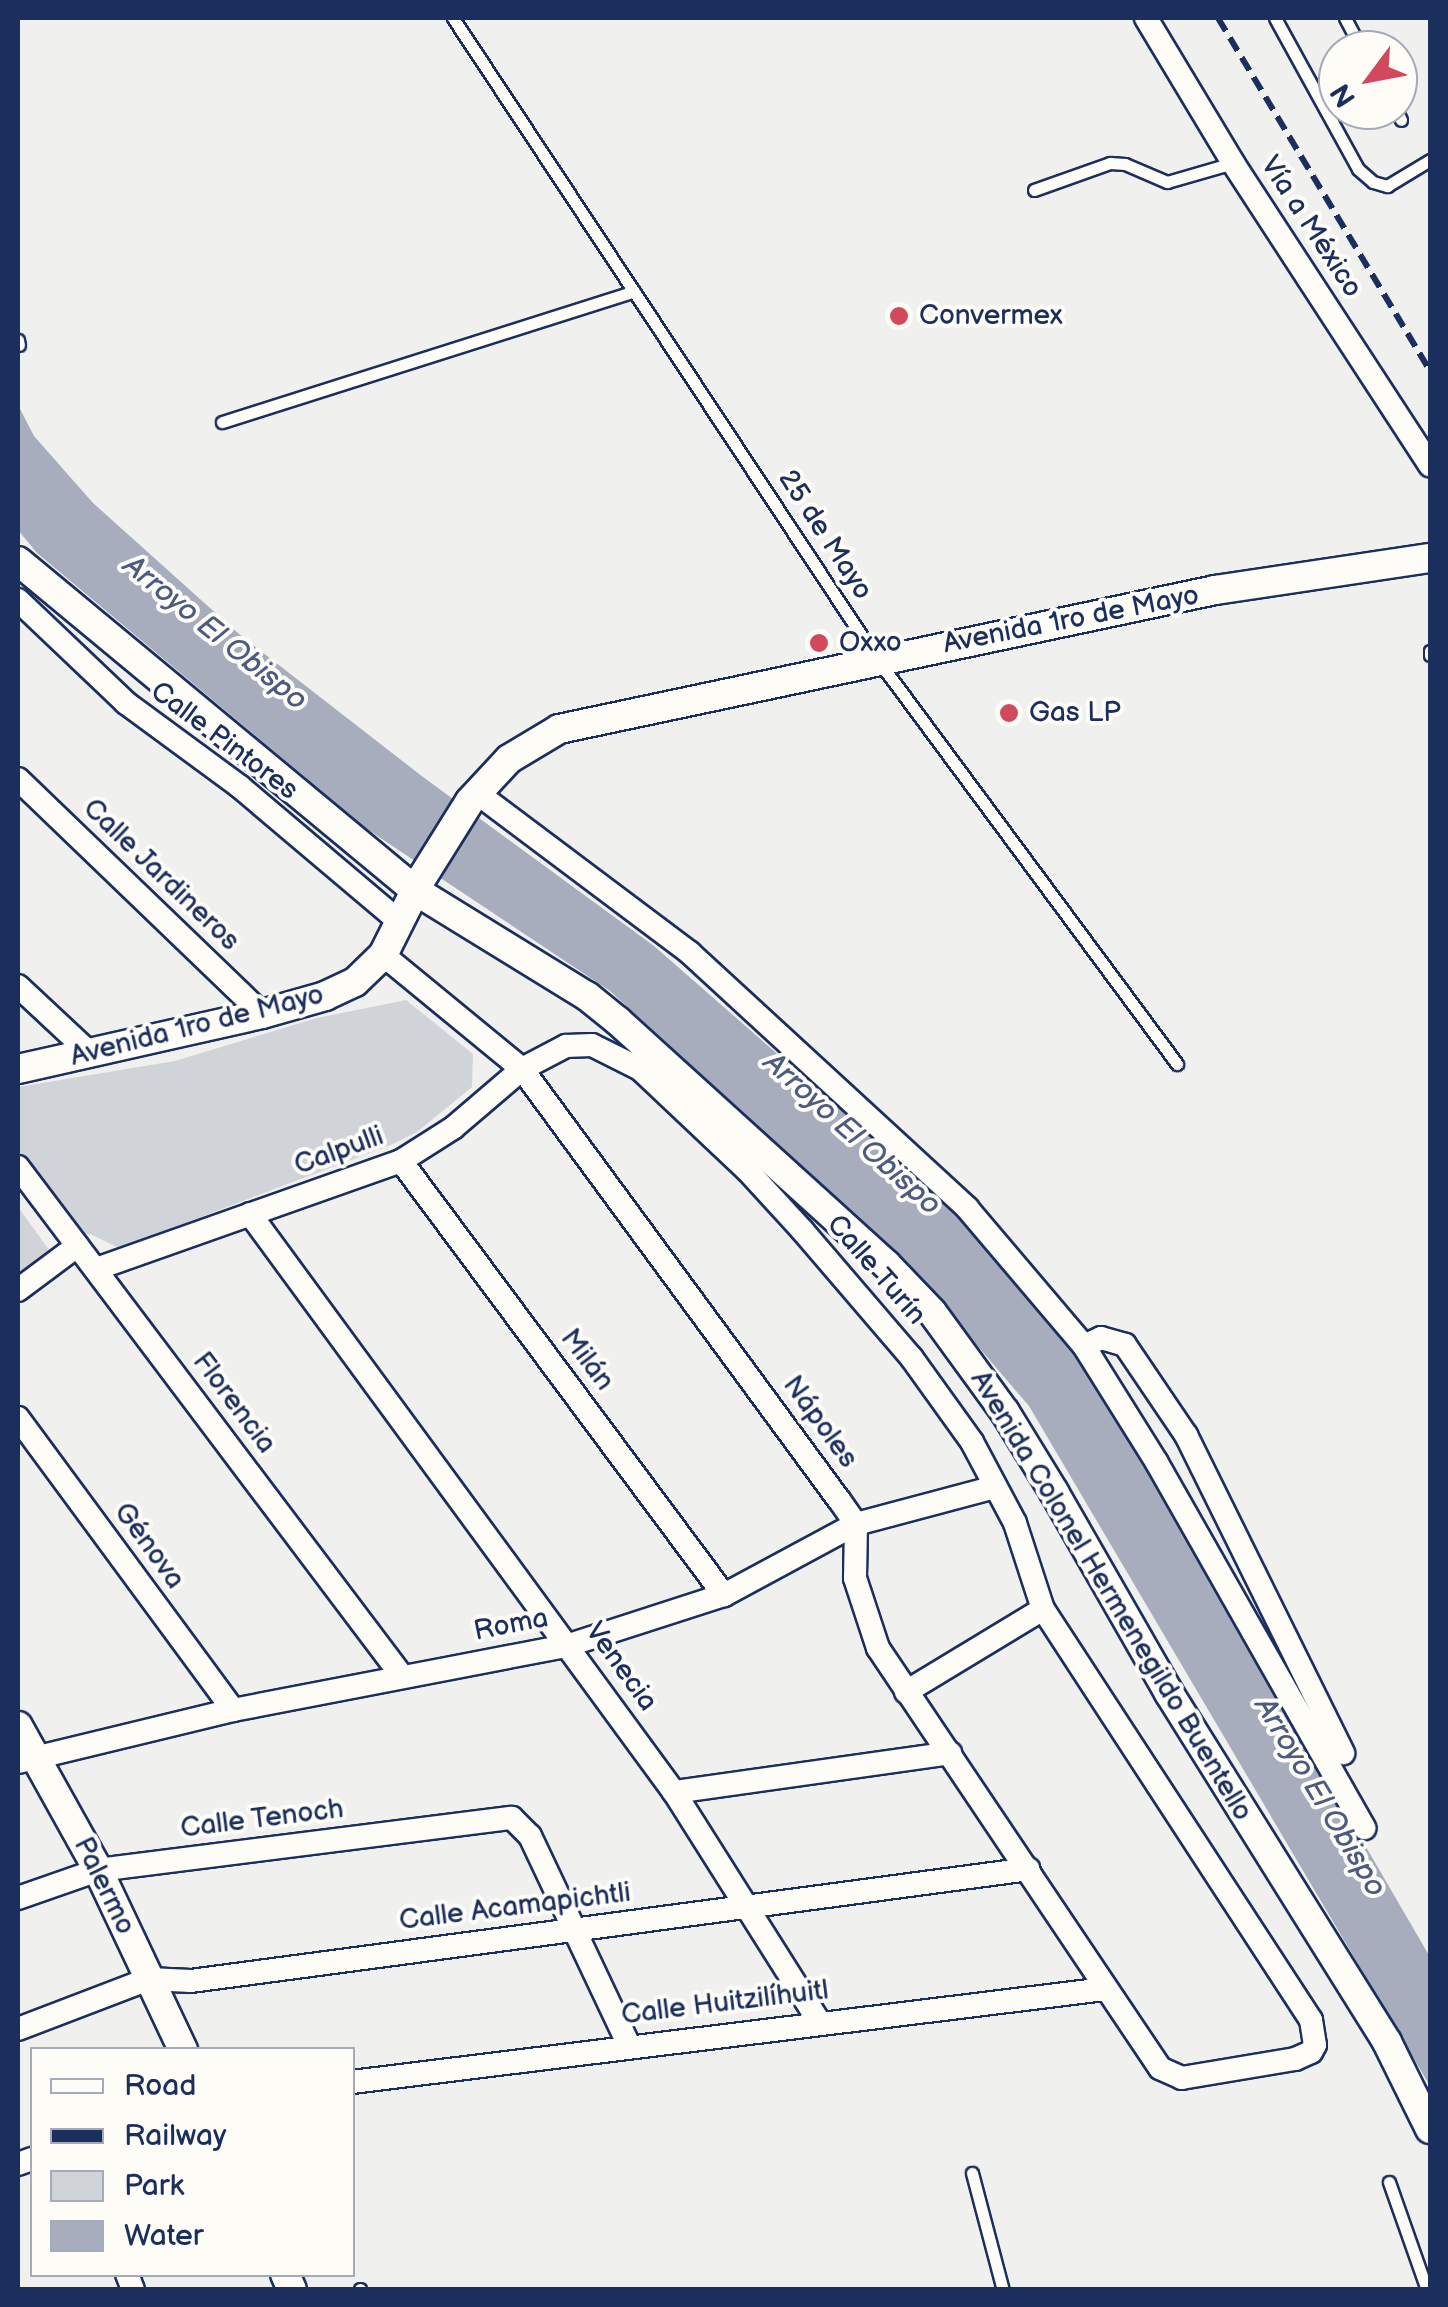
<!DOCTYPE html>
<html>
<head>
<meta charset="utf-8">
<style>
  body { margin:0 }
  #map { position:relative; width:1448px; height:2307px; overflow:hidden; background:#f0f0ee; font-family:"Balsamiq Sans",sans-serif }
  div>[style] { position:absolute }
  [style*='--x'] { left:calc(var(--x)*1px); top:calc(var(--y)*1px); width:calc(var(--w)*1px); rotate:calc(var(--a)*1deg) }
  .green>* { inset:0; background:#d0d3d8 }
  .water>* { inset:0; background:#a7adbd }
  .roads { filter:drop-shadow(2px 0 #1b2f5e) drop-shadow(-2px 0 #1b2f5e) drop-shadow(0 2px #1b2f5e) drop-shadow(0 -2px #1b2f5e) }
  .service>* { height:11px; margin:-5.5px; padding:0 5.5px; transform-origin:5.5px; border-radius:5.5px; background:#fdfcf7 }
  .minor>* { height:22px; margin:-11px; padding:0 11px; transform-origin:11px; border-radius:11px; background:#fdfcf7 }
  .tertiary>* { height:28px; margin:-14px; padding:0 14px; transform-origin:14px; border-radius:14px; background:#fdfcf7 }
  .rail>* { height:6px; margin-top:-3px; transform-origin:0; background:repeating-linear-gradient(90deg,#1b2f5e 0 15px,transparent 0 23px) }
  .dots>* { width:28px; height:28px; translate:-50% -50%; box-sizing:border-box; border:5px solid #fdfcf7; border-radius:50% }
  span { translate:-50% -50%; white-space:nowrap; text-align:center; line-height:1.15; -webkit-text-stroke:8px #fdfcf7; paint-order:stroke }
  .street-label { font-size:28px; color:#1b2f5e }
  .poi-label { font-size:28px; color:#1b2f5e }
  .left { translate:0 -50%; text-align:left }
  .water-label { font-size:30px; color:#4c5b7f; font-style:italic }
  .frame { position:absolute; inset:0; border:20px solid #1b2f5e; pointer-events:none }
  .legend { position:absolute; left:30px; top:2047px; width:325px; height:230px; box-sizing:border-box; background:#fdfcf7; border:2px solid #a3aaba; margin:0; padding:12px 18px; list-style:none; font-size:30px; color:#1b2f5e }
  .legend li { display:flex; align-items:center; gap:20px; height:50px }
  .legend b { width:50px; border:2px solid #a3aaba }
  .north { position:absolute; left:1318px; top:30px; width:100px; height:100px; box-sizing:border-box; background:#fdfcf7; border:2px solid #a3aaba; border-radius:50%; rotate:238deg; font-size:28px; font-weight:700; line-height:40px; text-align:center; color:#1b2f5e }
  .north::after { content:''; display:block; margin:auto; width:35px; height:45px; background:#d1495b; clip-path:polygon(50% 0,100% 100%,50% 72%,0 100%) }
</style>
</head>
<body>
<div id="map">
  <div class="green">
    <div style="clip-path:polygon(406px 1000px,473px 1054px,472px 1087px,417px 1132px,393px 1144px,119px 1248px,90px 1234px,81px 1235px,18px 1151px,18px 1087px,175px 1061px,317px 1018px)"></div>
    <div style="clip-path:polygon(18px 1207px,55px 1258px,18px 1284px)"></div>
  </div>
  <div class="water">
    <div style="clip-path:polygon(18px 405px,34px 436px,93px 503px,239px 634px,423px 777px,654px 946px,958px 1212px,1088px 1369px,1430px 1957px,1430px 2086px,1029px 1406px,905px 1261px,610px 991px,367px 829px,37px 553px,18px 530px)"></div>
  </div>
  <div class="roads">
    <div class="service">
      <div style="--x:453;--y:18;--w:769;--a:56.52"></div>
      <div style="--x:877;--y:659;--w:504;--a:53.47"></div>
      <div style="--x:1275;--y:18;--w:172;--a:61.2"></div>
      <div style="--x:1358;--y:169;--w:20;--a:41"></div>
      <div style="--x:1373;--y:182;--w:15;--a:16"></div>
      <div style="--x:1387;--y:186;--w:50;--a:-31.2"></div>
      <div style="--x:1345;--y:18;--w:36;--a:62"></div>
      <div style="--x:1396;--y:110;--w:11;--a:63"></div>
      <div style="--x:1034;--y:190;--w:81;--a:-19.6"></div>
      <div style="--x:1110;--y:163;--w:15;--a:4"></div>
      <div style="--x:1125;--y:164;--w:46;--a:23.2"></div>
      <div style="--x:1167;--y:182;--w:69;--a:-16.1"></div>
      <div style="--x:18;--y:340;--w:5;--a:79"></div>
      <div style="--x:222;--y:422;--w:432;--a:-17.6"></div>
      <div style="--x:1430;--y:651;--w:4;--a:90"></div>
      <div style="--x:972;--y:2173;--w:121;--a:75.2"></div>
      <div style="--x:1389;--y:2182;--w:114;--a:70.6"></div>
      <div style="--x:360;--y:2289;--w:1;--a:90"></div>
    </div>
    <div class="minor">
      <div style="--x:1146;--y:18;--w:169;--a:59"></div>
      <div style="--x:1233;--y:163;--w:361;--a:56.9"></div>
      <div style="--x:18;--y:600;--w:149;--a:43.6"></div>
      <div style="--x:126;--y:703;--w:140;--a:36.3"></div>
      <div style="--x:239;--y:786;--w:212;--a:40.2"></div>
      <div style="--x:18;--y:779;--w:339;--a:43.9"></div>
      <div style="--x:477;--y:793;--w:266;--a:36.9"></div>
      <div style="--x:690;--y:953;--w:377;--a:42.6"></div>
      <div style="--x:967;--y:1208;--w:181;--a:49.7"></div>
      <div style="--x:1084;--y:1346;--w:138;--a:58"></div>
      <div style="--x:1157;--y:1463;--w:420;--a:60.4"></div>
      <div style="--x:18;--y:986;--w:100;--a:43"></div>
      <div style="--x:401;--y:1161;--w:541;--a:53.34"></div>
      <div style="--x:18;--y:1167;--w:638;--a:52.97"></div>
      <div style="--x:250;--y:1214;--w:717;--a:53.74"></div>
      <div style="--x:674;--y:1792;--w:273;--a:57.7"></div>
      <div style="--x:96;--y:1269;--w:324;--a:-19.5"></div>
      <div style="--x:401;--y:1161;--w:62;--a:-32.4"></div>
      <div style="--x:453;--y:1128;--w:91;--a:-40.5"></div>
      <div style="--x:522;--y:1069;--w:50;--a:-27.6"></div>
      <div style="--x:566;--y:1046;--w:26;--a:-2"></div>
      <div style="--x:592;--y:1045;--w:54;--a:26.6"></div>
      <div style="--x:640;--y:1069;--w:149;--a:43.4"></div>
      <div style="--x:748;--y:1171;--w:80;--a:47.5"></div>
      <div style="--x:802;--y:1230;--w:167;--a:49.4"></div>
      <div style="--x:911;--y:1357;--w:105;--a:54.3"></div>
      <div style="--x:972;--y:1442;--w:92;--a:62"></div>
      <div style="--x:1015;--y:1523;--w:90;--a:72"></div>
      <div style="--x:1043;--y:1609;--w:491;--a:56.9"></div>
      <div style="--x:1311;--y:2020;--w:25;--a:81"></div>
      <div style="--x:1315;--y:2045;--w:8;--a:120"></div>
      <div style="--x:1311;--y:2052;--w:17;--a:156"></div>
      <div style="--x:1295;--y:2059;--w:115;--a:170.5"></div>
      <div style="--x:1182;--y:2078;--w:24;--a:-156"></div>
      <div style="--x:1160;--y:2068;--w:506;--a:-123.88"></div>
      <div style="--x:878;--y:1648;--w:74;--a:-108.2"></div>
      <div style="--x:855;--y:1578;--w:54;--a:-88.9"></div>
      <div style="--x:856;--y:1524;--w:29;--a:-125"></div>
      <div style="--x:839;--y:1500;--w:535;--a:-126.33"></div>
      <div style="--x:522;--y:1069;--w:180;--a:-140.6"></div>
      <div style="--x:18;--y:1290;--w:74;--a:-36.7"></div>
      <div style="--x:1084;--y:1346;--w:19;--a:-25"></div>
      <div style="--x:1101;--y:1338;--w:25;--a:16"></div>
      <div style="--x:1125;--y:1345;--w:109;--a:55.9"></div>
      <div style="--x:1186;--y:1435;--w:355;--a:63.7"></div>
      <div style="--x:18;--y:1418;--w:363;--a:53.6"></div>
      <div style="--x:906;--y:1692;--w:160;--a:-31.2"></div>
      <div style="--x:18;--y:1762;--w:221;--a:-13.6"></div>
      <div style="--x:233;--y:1710;--w:342;--a:-10.9"></div>
      <div style="--x:569;--y:1645;--w:163;--a:-17.9"></div>
      <div style="--x:724;--y:1595;--w:150;--a:-28.3"></div>
      <div style="--x:856;--y:1524;--w:144;--a:-14.9"></div>
      <div style="--x:674;--y:1792;--w:279;--a:-8"></div>
      <div style="--x:18;--y:1898;--w:85;--a:-19.3"></div>
      <div style="--x:98;--y:1870;--w:417;--a:-7.2"></div>
      <div style="--x:512;--y:1818;--w:25;--a:45"></div>
      <div style="--x:530;--y:1836;--w:231;--a:64.7"></div>
      <div style="--x:18;--y:2029;--w:140;--a:-20.9"></div>
      <div style="--x:149;--y:1979;--w:42;--a:2.7"></div>
      <div style="--x:191;--y:1981;--w:845;--a:-7.61"></div>
      <div style="--x:352;--y:2082;--w:759;--a:-7.04"></div>
      <div style="--x:18;--y:2164;--w:15;--a:-20"></div>
      <div style="--x:127;--y:2274;--w:17;--a:69"></div>
    </div>
    <div class="tertiary">
      <div style="--x:18;--y:561;--w:517;--a:39.66"></div>
      <div style="--x:416;--y:891;--w:201;--a:31.6"></div>
      <div style="--x:587;--y:996;--w:40;--a:39"></div>
      <div style="--x:618;--y:1021;--w:362;--a:42.2"></div>
      <div style="--x:886;--y:1264;--w:66;--a:46.2"></div>
      <div style="--x:932;--y:1312;--w:124;--a:53.9"></div>
      <div style="--x:1005;--y:1412;--w:94;--a:58.5"></div>
      <div style="--x:1054;--y:1492;--w:232;--a:60.2"></div>
      <div style="--x:1169;--y:1693;--w:411;--a:58"></div>
      <div style="--x:1387;--y:2042;--w:97;--a:63.7"></div>
      <div style="--x:18;--y:1069;--w:250;--a:-12.7"></div>
      <div style="--x:262;--y:1014;--w:66;--a:-15.9"></div>
      <div style="--x:325;--y:996;--w:33;--a:-25"></div>
      <div style="--x:355;--y:982;--w:39;--a:-44"></div>
      <div style="--x:383;--y:955;--w:83;--a:-63.4"></div>
      <div style="--x:420;--y:881;--w:94;--a:-58"></div>
      <div style="--x:470;--y:801;--w:57;--a:-47.1"></div>
      <div style="--x:509;--y:759;--w:58;--a:-31"></div>
      <div style="--x:559;--y:729;--w:671;--a:-11.96"></div>
      <div style="--x:1215;--y:590;--w:217;--a:-8.5"></div>
      <div style="--x:18;--y:1726;--w:165;--a:60.9"></div>
      <div style="--x:98;--y:1870;--w:199;--a:64.7"></div>
      <div style="--x:285;--y:2274;--w:17;--a:66"></div>
    </div>
  </div>
  <div class="rail">
    <div style="--x:1218;--y:18;--w:412;--a:59"></div>
  </div>
  <div class="dots">
    <div style="left:899px;top:316px;background:#d1495b"></div>
    <div style="left:819px;top:643px;background:#d1495b"></div>
    <div style="left:1009px;top:713px;background:#d1495b"></div>
  </div>
  <div class="street-label">
    <span style="left:1311px;top:227px;rotate:57deg">Vía a México</span>
    <span style="left:825px;top:535px;rotate:57deg">25 de Mayo</span>
    <span style="left:1071px;top:620px;rotate:-11deg">Avenida 1ro de Mayo</span>
    <span style="left:224px;top:741px;rotate:37deg">Calle Pintores</span>
    <span style="left:161px;top:875px;rotate:44deg">Calle Jardineros</span>
    <span style="left:197px;top:1026px;rotate:-14deg">Avenida 1ro de Mayo</span>
    <span style="left:339px;top:1151px;rotate:-20deg">Calpulli</span>
    <span style="left:876px;top:1270px;rotate:49deg">Calle Turín</span>
    <span style="left:587px;top:1360px;rotate:53deg">Milán</span>
    <span style="left:234px;top:1403px;rotate:53deg">Florencia</span>
    <span style="left:820px;top:1422px;rotate:54deg">Nápoles</span>
    <span style="left:149px;top:1546px;rotate:54deg">Génova</span>
    <span style="left:1111px;top:1596px;rotate:59deg">Avenida Colonel Hermenegildo Buentello</span>
    <span style="left:511px;top:1625px;rotate:-11deg">Roma</span>
    <span style="left:621px;top:1667px;rotate:54deg">Venecia</span>
    <span style="left:262px;top:1819px;rotate:-7deg">Calle Tenoch</span>
    <span style="left:104px;top:1886px;rotate:64deg">Palermo</span>
    <span style="left:515px;top:1907px;rotate:-7deg">Calle Acamapichtli</span>
    <span style="left:725px;top:2003px;rotate:-7deg">Calle Huitzilíhuitl</span>
  </div>
  <div class="poi-label">
    <span class="left" style="left:919px;top:316px">Convermex</span>
    <span class="left" style="left:839px;top:643px">Oxxo</span>
    <span class="left" style="left:1029px;top:713px">Gas LP</span>
  </div>
  <div class="water-label">
    <span style="left:215px;top:633px;rotate:39deg">Arroyo El Obispo</span>
    <span style="left:852px;top:1134px;rotate:42deg">Arroyo El Obispo</span>
    <span style="left:1320px;top:1797px;rotate:59deg">Arroyo El Obispo</span>
  </div>
  <div class="frame"></div>
  <ul class="legend">
  <li><b style="height:12px;background:#fdfcf7"></b>Road</li>
  <li><b style="height:12px;background:#1b2f5e"></b>Railway</li>
  <li><b style="height:28px;background:#d0d3d8"></b>Park</li>
  <li><b style="height:28px;background:#a7adbd"></b>Water</li>
  </ul>
  <div class="north">N</div>
</div>
</body>
</html>
